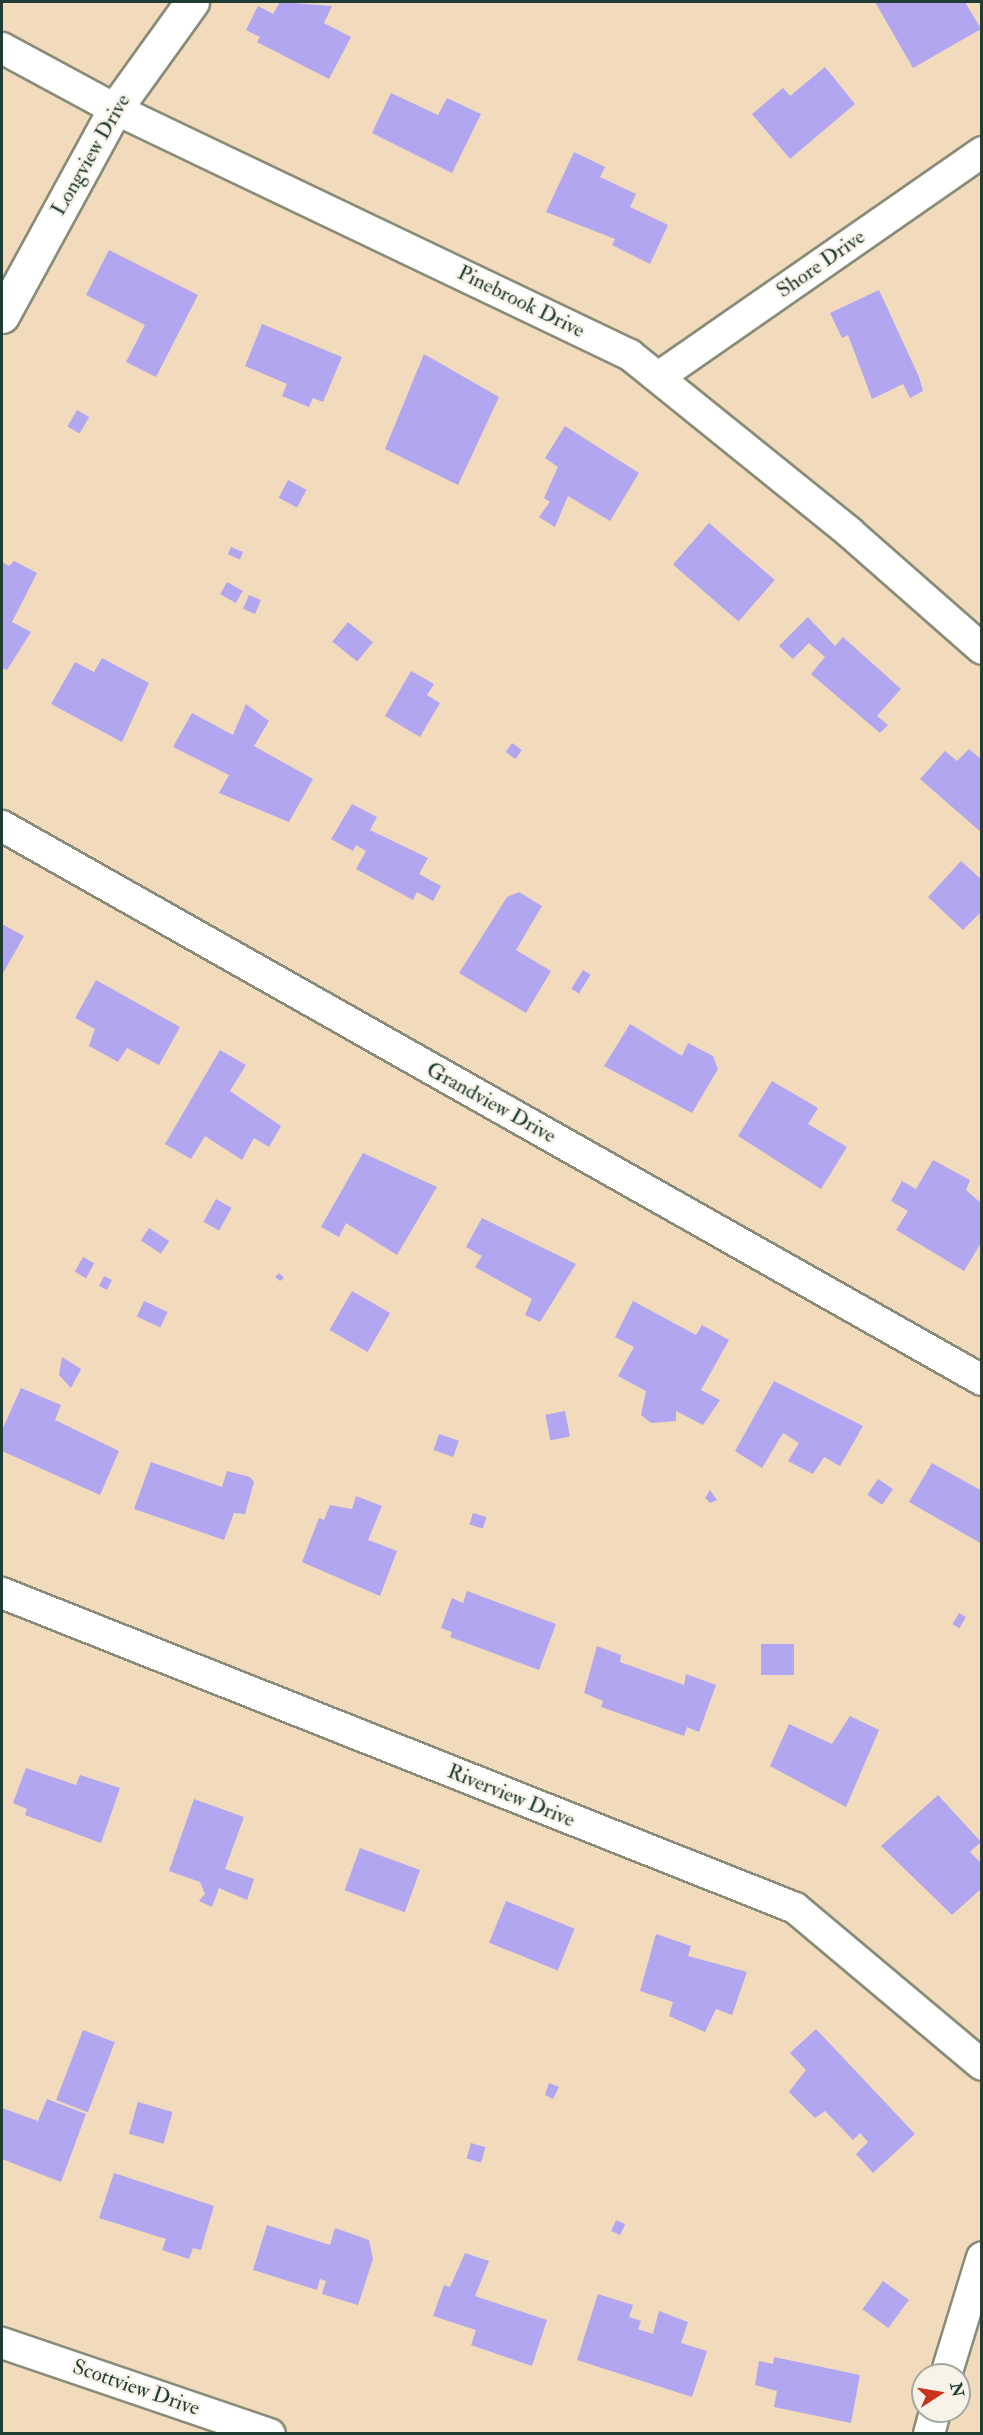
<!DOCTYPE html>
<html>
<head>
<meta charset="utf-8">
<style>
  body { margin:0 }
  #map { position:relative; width:983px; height:2435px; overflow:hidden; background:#f2dbbc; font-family:"IM FELL Double Pica",serif }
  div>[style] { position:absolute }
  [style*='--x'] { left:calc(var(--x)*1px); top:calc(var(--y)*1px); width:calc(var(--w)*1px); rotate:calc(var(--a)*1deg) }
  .building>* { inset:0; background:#b1a6ef; transform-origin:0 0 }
  .roads { filter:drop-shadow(2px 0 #888c78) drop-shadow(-2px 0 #888c78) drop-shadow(0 2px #888c78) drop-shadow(0 -2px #888c78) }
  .street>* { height:30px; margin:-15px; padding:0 15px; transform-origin:15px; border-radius:15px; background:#fff }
  .secondary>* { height:33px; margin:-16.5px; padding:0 16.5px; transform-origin:16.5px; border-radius:16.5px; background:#fff }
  span { translate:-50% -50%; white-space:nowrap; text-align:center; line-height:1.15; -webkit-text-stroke:4.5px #f7f3e8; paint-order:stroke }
  .street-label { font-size:21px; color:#1f3d34 }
  .frame { position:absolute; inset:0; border:3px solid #1f3d34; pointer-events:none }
  .north { position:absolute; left:911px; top:2363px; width:60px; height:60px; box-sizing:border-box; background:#f7f3e8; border:2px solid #a1aaa0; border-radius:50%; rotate:78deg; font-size:16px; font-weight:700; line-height:24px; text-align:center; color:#1f3d34 }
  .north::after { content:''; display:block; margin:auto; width:21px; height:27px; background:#c8321e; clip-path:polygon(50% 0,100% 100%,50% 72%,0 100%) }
</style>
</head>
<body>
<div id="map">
  <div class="building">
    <div style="clip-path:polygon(280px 2px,332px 6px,324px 23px,351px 37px,329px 79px,257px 42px,260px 37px,246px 30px,258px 6px,273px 14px)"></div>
    <div style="clip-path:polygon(875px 2px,965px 2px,981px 29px,913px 68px)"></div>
    <div style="clip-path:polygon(825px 67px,855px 104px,790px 159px,752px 114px,783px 88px,790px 96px)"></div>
    <div style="clip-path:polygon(391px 93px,438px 115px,447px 98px,481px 114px,452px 173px,372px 133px)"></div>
    <div style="clip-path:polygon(574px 152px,605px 167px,600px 177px,636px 194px,630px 207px,668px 225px,650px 264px,612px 245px,615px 239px,546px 212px)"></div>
    <div style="clip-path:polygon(109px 250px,198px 295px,156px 377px,126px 362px,145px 325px,86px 295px)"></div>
    <div style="clip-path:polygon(879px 290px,919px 377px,923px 391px,910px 398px,903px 384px,872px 399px,848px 335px,842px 338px,830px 313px)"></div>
    <div style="clip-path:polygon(262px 324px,342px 357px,323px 402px,313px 398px,309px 407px,282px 396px,287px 384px,245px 366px)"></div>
    <div style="clip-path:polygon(424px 354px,499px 397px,458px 485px,385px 449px)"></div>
    <div style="left:77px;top:410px;width:14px;height:19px;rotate:30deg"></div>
    <div style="clip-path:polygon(565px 426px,639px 473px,610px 521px,568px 496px,555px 527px,539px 517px,550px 502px,544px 498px,558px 467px,545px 458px)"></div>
    <div style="left:288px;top:480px;width:21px;height:20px;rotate:28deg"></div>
    <div style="left:709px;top:523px;width:87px;height:55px;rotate:41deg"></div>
    <div style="left:231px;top:547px;width:13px;height:8px;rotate:23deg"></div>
    <div style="clip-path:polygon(14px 561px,37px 573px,12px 622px,31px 632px,7px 670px,2px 668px,2px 562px,9px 566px)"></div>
    <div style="left:227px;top:582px;width:18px;height:14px;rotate:29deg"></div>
    <div style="left:249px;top:595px;width:13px;height:15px;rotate:23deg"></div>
    <div style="clip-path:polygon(808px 617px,835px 646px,843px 637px,901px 689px,877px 716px,888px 725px,880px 733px,811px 674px,825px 657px,809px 643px,793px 659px,779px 646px)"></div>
    <div style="left:348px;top:622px;width:32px;height:25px;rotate:39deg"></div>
    <div style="clip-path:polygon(102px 658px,149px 683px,122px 742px,51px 704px,75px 662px,94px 672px)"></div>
    <div style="clip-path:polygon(411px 671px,434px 684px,427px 695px,440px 703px,420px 737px,385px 716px)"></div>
    <div style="clip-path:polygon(246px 704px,269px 721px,254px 746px,313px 779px,289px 822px,219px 793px,229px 775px,173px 747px,192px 713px,233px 735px)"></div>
    <div style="left:512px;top:743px;width:12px;height:11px;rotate:35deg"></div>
    <div style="clip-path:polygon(969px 749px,982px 760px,982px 833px,920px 779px,945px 751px,957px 761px)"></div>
    <div style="clip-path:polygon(352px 804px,377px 817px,370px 830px,428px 858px,419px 874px,441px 886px,433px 901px,417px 892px,413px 900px,356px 869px,366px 851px,356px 845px,353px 851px,331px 839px)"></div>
    <div style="clip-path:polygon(961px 861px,982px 880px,982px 911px,963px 930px,928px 897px)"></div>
    <div style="clip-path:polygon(519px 892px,542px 906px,516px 950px,551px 971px,526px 1013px,459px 973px,507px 897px)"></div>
    <div style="clip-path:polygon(2px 924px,24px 936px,2px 975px)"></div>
    <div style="left:583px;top:970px;width:9px;height:22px;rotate:32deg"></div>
    <div style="clip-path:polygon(96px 980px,180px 1027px,159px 1065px,127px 1048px,118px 1062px,89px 1046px,95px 1029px,75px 1018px)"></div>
    <div style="clip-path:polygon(630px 1024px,682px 1056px,688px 1043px,713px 1056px,718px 1069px,692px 1113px,604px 1066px)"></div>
    <div style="clip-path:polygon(220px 1050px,246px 1065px,230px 1091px,281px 1126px,269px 1147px,254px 1138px,242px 1160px,205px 1136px,191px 1159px,165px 1144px)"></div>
    <div style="clip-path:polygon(772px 1081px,818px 1108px,808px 1124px,847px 1147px,821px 1189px,738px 1136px)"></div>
    <div style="clip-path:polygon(363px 1153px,437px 1187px,397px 1255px,346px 1223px,339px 1237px,321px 1227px)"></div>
    <div style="clip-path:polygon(933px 1160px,970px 1180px,966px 1190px,982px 1204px,982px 1241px,964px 1271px,896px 1230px,908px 1211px,891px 1201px,902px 1181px,916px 1189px)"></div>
    <div style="left:216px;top:1199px;width:18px;height:26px;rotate:29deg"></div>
    <div style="clip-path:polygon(482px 1218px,576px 1264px,540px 1322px,525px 1315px,532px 1299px,475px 1267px,482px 1256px,466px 1247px)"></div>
    <div style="left:149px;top:1228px;width:24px;height:15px;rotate:33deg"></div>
    <div style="left:83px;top:1257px;width:13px;height:17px;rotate:29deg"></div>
    <div style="clip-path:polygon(279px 1273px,284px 1278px,280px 1281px,275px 1277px)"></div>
    <div style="left:104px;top:1276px;width:9px;height:11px;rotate:27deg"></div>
    <div style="left:352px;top:1291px;width:44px;height:45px;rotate:30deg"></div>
    <div style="left:144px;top:1301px;width:26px;height:17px;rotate:25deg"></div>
    <div style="clip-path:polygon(633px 1301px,696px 1335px,702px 1325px,729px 1340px,701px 1390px,720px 1400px,703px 1425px,676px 1411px,676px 1421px,651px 1423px,641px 1415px,646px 1391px,618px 1376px,634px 1347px,615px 1337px)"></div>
    <div style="clip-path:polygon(62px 1357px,81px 1369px,71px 1388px,59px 1375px)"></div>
    <div style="clip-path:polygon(774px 1381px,863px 1426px,840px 1466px,824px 1457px,813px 1474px,788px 1461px,799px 1443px,783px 1433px,762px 1468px,735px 1451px)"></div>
    <div style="clip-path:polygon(21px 1388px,61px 1405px,55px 1420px,119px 1451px,100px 1495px,2px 1451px,2px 1430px)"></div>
    <div style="left:565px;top:1411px;width:26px;height:20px;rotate:79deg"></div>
    <div style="left:439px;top:1434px;width:21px;height:17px;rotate:19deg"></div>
    <div style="clip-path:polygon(151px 1462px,222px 1487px,227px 1471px,250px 1477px,254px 1482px,245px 1514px,234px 1513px,224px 1540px,134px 1509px)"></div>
    <div style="clip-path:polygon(932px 1463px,982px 1491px,982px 1544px,909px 1502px)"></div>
    <div style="left:878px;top:1479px;width:18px;height:19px;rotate:34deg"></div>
    <div style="clip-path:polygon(710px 1490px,717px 1500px,710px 1503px,705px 1498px)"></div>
    <div style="clip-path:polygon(356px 1496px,382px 1506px,368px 1540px,397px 1551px,380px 1596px,302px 1562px,319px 1518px,324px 1520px,330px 1505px,352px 1509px)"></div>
    <div style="left:473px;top:1513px;width:14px;height:12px;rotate:17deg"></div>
    <div style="clip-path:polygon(467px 1591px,556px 1624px,539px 1670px,450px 1637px,452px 1632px,441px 1628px,452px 1598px,463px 1603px)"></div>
    <div style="left:959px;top:1613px;width:8px;height:13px;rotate:30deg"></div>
    <div style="left:761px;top:1644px;width:33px;height:31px"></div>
    <div style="clip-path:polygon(597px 1646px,621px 1655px,620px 1662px,684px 1685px,686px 1674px,716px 1685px,699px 1732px,687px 1727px,684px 1736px,601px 1707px,603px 1701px,584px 1693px)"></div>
    <div style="clip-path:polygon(850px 1716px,879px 1730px,846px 1807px,770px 1766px,789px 1724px,832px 1744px)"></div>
    <div style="clip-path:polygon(26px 1768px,76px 1785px,80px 1775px,120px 1788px,101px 1843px,25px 1815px,27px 1809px,13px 1803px)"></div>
    <div style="clip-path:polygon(938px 1795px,981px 1842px,970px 1852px,982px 1864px,982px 1888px,952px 1915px,881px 1846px)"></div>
    <div style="clip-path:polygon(194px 1799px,244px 1817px,225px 1869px,254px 1879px,247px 1900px,219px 1888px,212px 1907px,199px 1901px,205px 1894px,200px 1882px,169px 1871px)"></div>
    <div style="left:360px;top:1848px;width:64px;height:45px;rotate:20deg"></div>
    <div style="left:506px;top:1901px;width:74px;height:45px;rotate:22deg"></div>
    <div style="clip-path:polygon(656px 1934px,691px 1946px,688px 1956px,747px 1972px,732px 2015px,716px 2009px,705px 2032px,669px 2016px,673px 2002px,640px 1991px)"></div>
    <div style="clip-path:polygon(816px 2029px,915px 2134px,873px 2173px,856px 2154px,868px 2142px,860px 2133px,853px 2140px,825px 2111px,815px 2118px,789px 2092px,806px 2070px,790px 2053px)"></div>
    <div style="left:83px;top:2030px;width:34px;height:75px;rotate:21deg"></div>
    <div style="clip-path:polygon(549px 2083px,559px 2087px,553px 2099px,545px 2095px)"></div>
    <div style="clip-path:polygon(47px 2099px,86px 2114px,61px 2182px,2px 2159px,2px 2108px,38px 2121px)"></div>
    <div style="left:138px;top:2102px;width:36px;height:33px;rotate:16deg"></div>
    <div style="left:471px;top:2143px;width:15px;height:16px;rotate:16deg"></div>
    <div style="clip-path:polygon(114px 2173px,214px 2206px,201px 2250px,193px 2248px,189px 2259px,162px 2250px,166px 2239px,99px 2218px)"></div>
    <div style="left:616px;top:2220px;width:10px;height:12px;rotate:24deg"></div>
    <div style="clip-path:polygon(267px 2225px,330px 2245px,335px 2228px,369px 2240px,373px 2259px,358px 2305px,322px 2294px,326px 2281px,320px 2279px,317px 2290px,253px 2270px)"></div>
    <div style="clip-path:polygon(465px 2253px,489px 2261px,475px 2296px,547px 2320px,532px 2366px,471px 2345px,476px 2330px,433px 2316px,444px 2285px,450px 2287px)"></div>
    <div style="left:883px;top:2281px;width:32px;height:35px;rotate:36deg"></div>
    <div style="clip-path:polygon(598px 2294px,633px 2305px,629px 2317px,641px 2321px,638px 2329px,653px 2334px,659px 2311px,688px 2322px,681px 2343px,707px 2351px,692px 2397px,577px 2360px)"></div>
    <div style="clip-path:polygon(774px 2357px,860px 2375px,851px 2423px,774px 2407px,777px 2391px,755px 2385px,759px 2361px,773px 2364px)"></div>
  </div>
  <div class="roads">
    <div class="street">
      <div style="--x:2;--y:48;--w:128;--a:28.4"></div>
      <div style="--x:115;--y:109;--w:571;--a:25.53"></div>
      <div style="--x:630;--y:355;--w:282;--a:38.9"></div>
      <div style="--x:849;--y:532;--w:177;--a:41.3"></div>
      <div style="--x:660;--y:376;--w:392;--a:-34.8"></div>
      <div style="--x:2;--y:826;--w:1126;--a:29.48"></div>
      <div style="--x:2;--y:1593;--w:853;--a:21.66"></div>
      <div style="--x:795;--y:1908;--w:244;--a:40"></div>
      <div style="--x:2;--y:2343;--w:283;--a:18.8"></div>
      <div style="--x:946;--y:2375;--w:123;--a:-73"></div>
      <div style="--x:929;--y:2434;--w:24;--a:-75"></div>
    </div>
    <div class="secondary">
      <div style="--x:2;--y:316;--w:236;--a:-61.4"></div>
      <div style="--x:115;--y:109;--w:132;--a:-54.3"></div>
    </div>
  </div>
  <div class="street-label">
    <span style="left:91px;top:155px;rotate:-60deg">Longview Drive</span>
    <span style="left:821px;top:264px;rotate:-35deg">Shore Drive</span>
    <span style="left:521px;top:302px;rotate:26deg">Pinebrook Drive</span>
    <span style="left:491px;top:1103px;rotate:29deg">Grandview Drive</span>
    <span style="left:511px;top:1796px;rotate:22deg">Riverview Drive</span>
    <span style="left:136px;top:2388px;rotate:19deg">Scottview Drive</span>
  </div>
  <div class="frame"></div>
  <div class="north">N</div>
</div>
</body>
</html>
